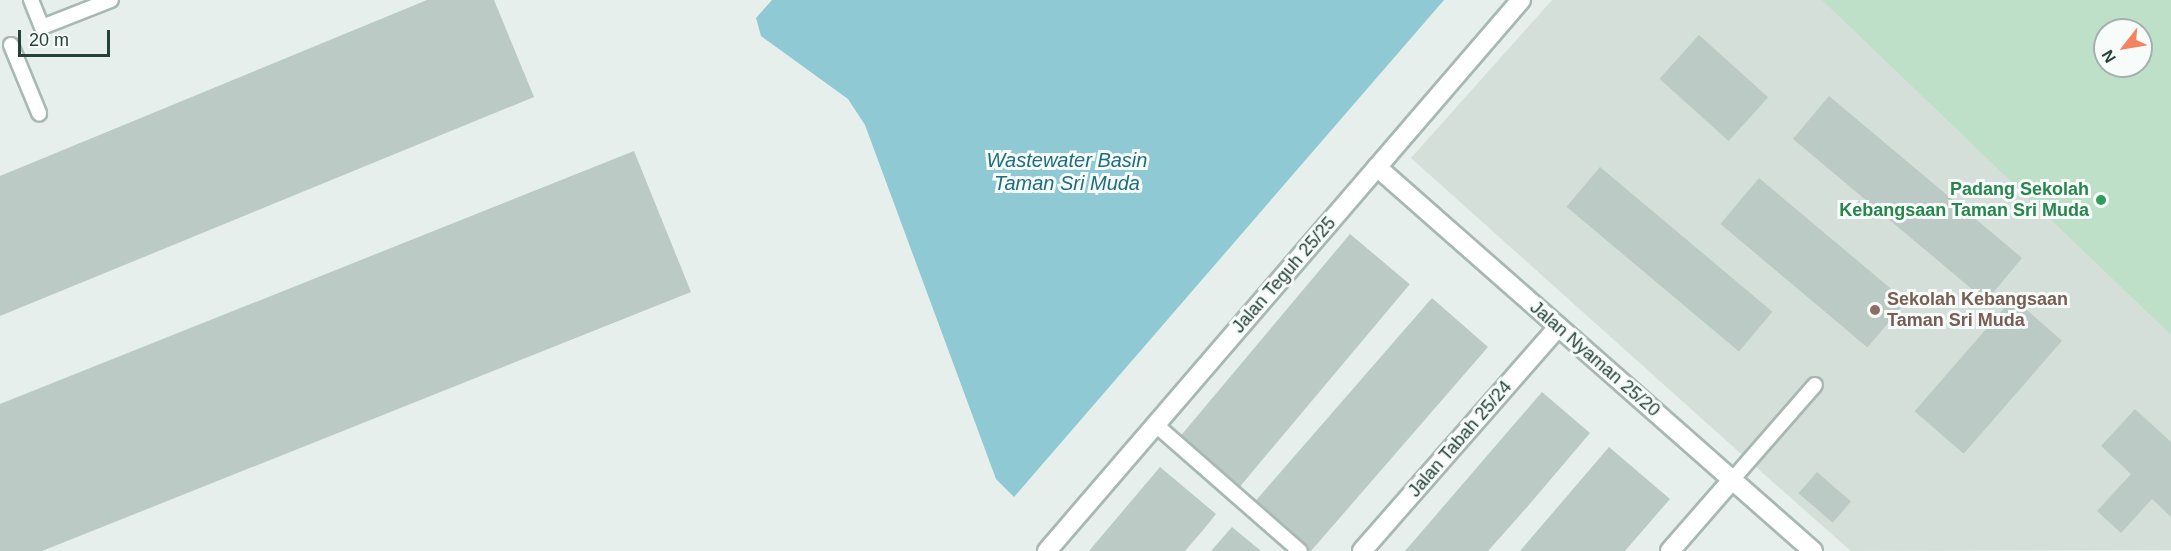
<!DOCTYPE html>
<html>
<head>
<meta charset="utf-8">
<style>
  body { margin:0 }
  #map { position:relative; width:2171px; height:551px; overflow:hidden; background:#e6efeb; font-family:Arial,sans-serif }
  div>[style] { position:absolute }
  [style*='--x'] { left:calc(var(--x)*1px); top:calc(var(--y)*1px); width:calc(var(--w)*1px); rotate:calc(var(--a)*1deg) }
  .built>* { inset:0; background:#d4dfda }
  .green>* { inset:0; background:#bfe0c8 }
  .water>* { inset:0; background:#8ec9d4 }
  .building>* { inset:0; background:#bbcac4; transform-origin:0 0 }
  .roads { filter:drop-shadow(2px 0 #a8b8b2) drop-shadow(-2px 0 #a8b8b2) drop-shadow(0 2px #a8b8b2) drop-shadow(0 -2px #a8b8b2) }
  .lane>* { height:14px; margin:-7px; padding:0 7px; transform-origin:7px; border-radius:7px; background:#fff }
  .street>* { height:18px; margin:-9px; padding:0 9px; transform-origin:9px; border-radius:9px; background:#fff }
  .dots>* { width:16px; height:16px; translate:-50% -50%; box-sizing:border-box; border:3px solid #f7fbf9; border-radius:50% }
  span { translate:-50% -50%; white-space:nowrap; text-align:center; line-height:1.15; -webkit-text-stroke:6px #f7fbf9; paint-order:stroke }
  .leisure-label { font-size:18px; color:#27864d; font-weight:700 }
  .right { translate:-100% -50%; text-align:right }
  .street-label { font-size:18px; color:#24423a }
  .education-label { font-size:18px; color:#785e54; font-weight:700 }
  .left { translate:0 -50%; text-align:left }
  .water-label { font-size:20px; color:#1c6f80; font-style:italic }
  .north { position:absolute; left:2093px; top:18px; width:60px; height:60px; box-sizing:border-box; background:#f7fbf9; border:2px solid #a3b1ad; border-radius:50%; rotate:239deg; font-size:16px; font-weight:700; line-height:24px; text-align:center; color:#24423a }
  .north::after { content:''; display:block; margin:auto; width:21px; height:27px; background:#f4845f; clip-path:polygon(50% 0,100% 100%,50% 72%,0 100%) }
  .scale { position:absolute; left:18px; top:30px; width:92px; height:27px; box-sizing:border-box; border:3px solid #24423a; border-top:0; padding-left:8px; font-size:18px; line-height:21px; white-space:nowrap; color:#24423a; -webkit-text-stroke:4px #f7fbf9; paint-order:stroke }
</style>
</head>
<body>
<div id="map">
  <div class="built">
    <div style="clip-path:polygon(evenodd,1552px 0,2171px 0,2171px 550px,1851px 551px,1749px 461px,1411px 158px,1552px 0,2105px 30px,2141px 30px,2141px 66px,2105px 66px,2105px 30px)"></div>
  </div>
  <div class="green">
    <div style="clip-path:polygon(evenodd,1822px 0,2171px 0,2171px 335px,1822px 0,2105px 30px,2141px 30px,2141px 66px,2105px 66px,2105px 30px)"></div>
  </div>
  <div class="water">
    <div style="clip-path:polygon(772px 0,1444px 0,1014px 497px,996px 479px,865px 125px,848px 99px,761px 36px,756px 18px)"></div>
  </div>
  <div class="building">
    <div style="clip-path:polygon(427px 0,494px 0,534px 97px,0 316px,0 176px)"></div>
    <div style="left:1699px;top:35px;width:93px;height:59px;rotate:42deg"></div>
    <div style="left:1829px;top:96px;width:252px;height:56px;rotate:40deg"></div>
    <div style="clip-path:polygon(634px 151px,691px 292px,42px 551px,0 551px,0 404px)"></div>
    <div style="left:1600px;top:167px;width:225px;height:52px;rotate:40deg"></div>
    <div style="left:1759px;top:178px;width:192px;height:60px;rotate:40deg"></div>
    <div style="left:1350px;top:234px;width:78px;height:267px;rotate:40deg"></div>
    <div style="clip-path:polygon(1432px 298px,1488px 347px,1311px 551px,1305px 551px,1252px 505px)"></div>
    <div style="left:2013px;top:298px;width:65px;height:150px;rotate:41deg"></div>
    <div style="clip-path:polygon(1542px 392px,1590px 433px,1528px 506px,1488px 551px,1405px 551px)"></div>
    <div style="clip-path:polygon(2135px 409px,2171px 442px,2171px 517px,2152px 499px,2121px 533px,2097px 511px,2131px 474px,2101px 446px)"></div>
    <div style="clip-path:polygon(1609px 447px,1670px 499px,1631px 544px,1625px 551px,1520px 551px)"></div>
    <div style="clip-path:polygon(1160px 467px,1216px 514px,1204px 529px,1185px 551px,1089px 551px)"></div>
    <div style="left:1817px;top:472px;width:45px;height:28px;rotate:41deg"></div>
    <div style="clip-path:polygon(1232px 527px,1261px 551px,1211px 551px)"></div>
  </div>
  <div class="roads">
    <div class="lane">
      <div style="--x:31;--y:0;--w:29;--a:68"></div>
      <div style="--x:42;--y:27;--w:74;--a:-21.4"></div>
      <div style="--x:11;--y:45;--w:74;--a:67.6"></div>
      <div style="--x:1156;--y:425;--w:191;--a:41.2"></div>
      <div style="--x:1732;--y:480;--w:126;--a:-48.9"></div>
    </div>
    <div class="street">
      <div style="--x:1377;--y:167;--w:581;--a:41.37"></div>
      <div style="--x:1047;--y:551;--w:727;--a:-49.3"></div>
      <div style="--x:1362;--y:551;--w:298;--a:-48.8"></div>
      <div style="--x:1670;--y:551;--w:94;--a:-48.9"></div>
    </div>
  </div>
  <div class="dots">
    <div style="left:2101px;top:200px;background:#2e9e5b"></div>
    <div style="left:1875px;top:310px;background:#8d6e63"></div>
  </div>
  <div class="leisure-label">
    <span class="right" style="left:2089px;top:200px">Padang Sekolah<br>Kebangsaan Taman Sri Muda</span>
  </div>
  <div class="street-label">
    <span style="left:1284px;top:275px;rotate:-49deg">Jalan Teguh 25/25</span>
    <span style="left:1595px;top:359px;rotate:41deg">Jalan Nyaman 25/20</span>
    <span style="left:1460px;top:439px;rotate:-49deg">Jalan Tabah 25/24</span>
  </div>
  <div class="education-label">
    <span class="left" style="left:1887px;top:310px">Sekolah Kebangsaan<br>Taman Sri Muda</span>
  </div>
  <div class="water-label">
    <span style="left:1067px;top:172px">Wastewater Basin<br>Taman Sri Muda</span>
  </div>
  <div class="north">N</div>
  <div class="scale">20 m</div>
</div>
</body>
</html>
